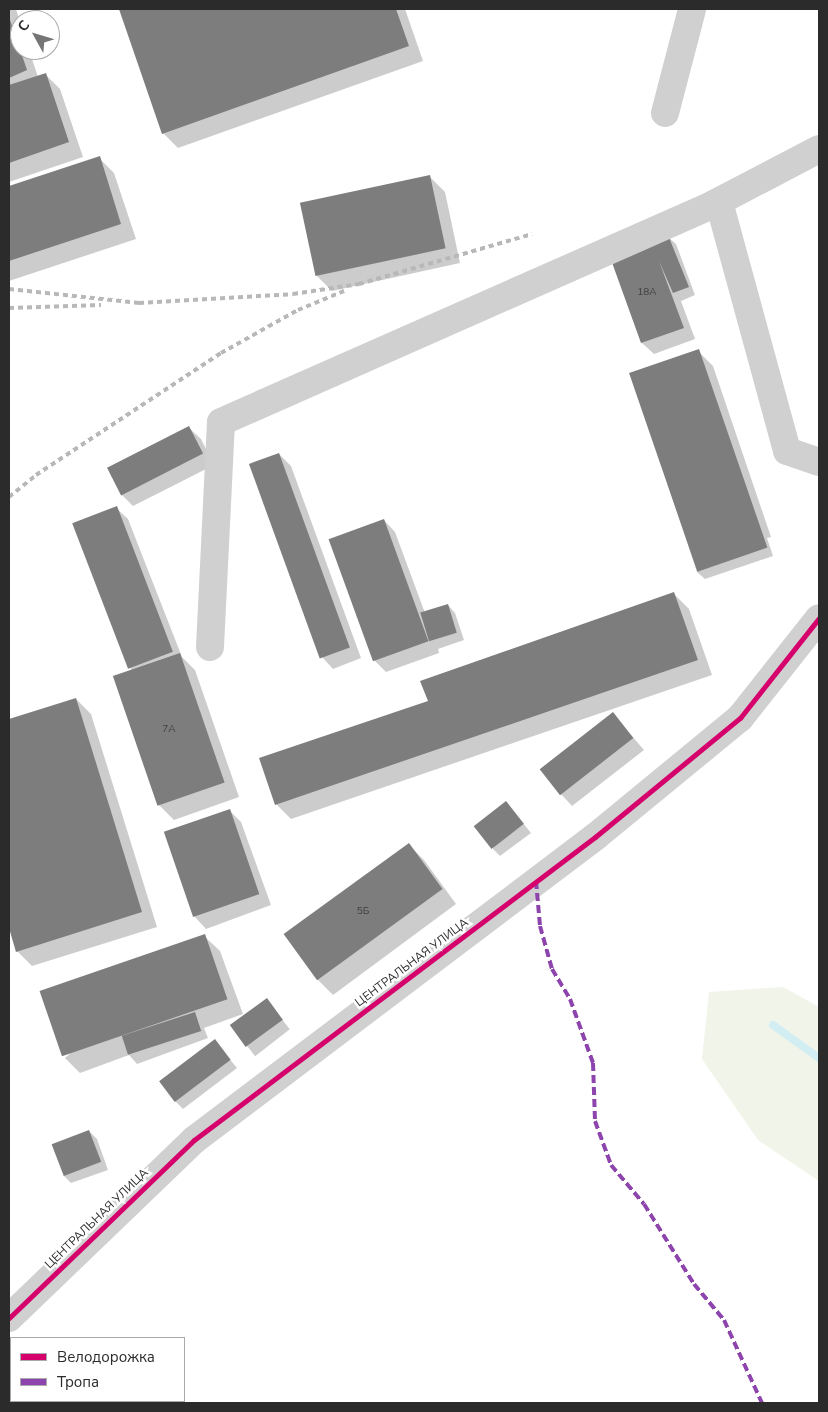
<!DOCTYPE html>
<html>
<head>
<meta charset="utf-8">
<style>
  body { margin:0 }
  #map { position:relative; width:828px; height:1412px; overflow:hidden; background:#fff; font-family:"Nunito Sans",sans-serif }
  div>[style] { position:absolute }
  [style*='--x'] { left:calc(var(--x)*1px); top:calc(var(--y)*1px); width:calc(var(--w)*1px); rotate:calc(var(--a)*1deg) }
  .green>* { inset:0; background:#f1f4e9 }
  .shadow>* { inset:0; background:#0003; transform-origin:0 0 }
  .stream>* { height:8px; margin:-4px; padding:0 4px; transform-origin:4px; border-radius:4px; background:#d3eef3 }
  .building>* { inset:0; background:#7d7d7d; transform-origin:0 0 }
  .minor>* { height:28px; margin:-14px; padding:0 14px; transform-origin:14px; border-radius:14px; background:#d0d0d0 }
  .rail>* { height:4px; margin-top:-2px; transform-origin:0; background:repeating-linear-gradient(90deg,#b8b8b8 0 5px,transparent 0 9px) }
  .quiet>* { height:4px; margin-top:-2px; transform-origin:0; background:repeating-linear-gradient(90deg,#8e44ad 0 8px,transparent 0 12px) }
  .cycleway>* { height:5px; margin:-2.5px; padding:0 2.5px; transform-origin:2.5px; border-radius:2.5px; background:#d6006c }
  span { translate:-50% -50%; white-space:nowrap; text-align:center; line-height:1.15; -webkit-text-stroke:5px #fff; paint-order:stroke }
  .number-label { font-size:10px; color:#404040 }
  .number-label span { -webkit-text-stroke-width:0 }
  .street-label { font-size:12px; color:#2b2b2b }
  .frame { position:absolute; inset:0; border:10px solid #2b2b2b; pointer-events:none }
  .legend { position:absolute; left:10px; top:1337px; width:175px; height:65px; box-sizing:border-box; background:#fff; border:1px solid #aaa; margin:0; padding:6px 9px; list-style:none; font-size:15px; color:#2b2b2b }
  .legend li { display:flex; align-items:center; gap:10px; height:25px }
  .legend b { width:25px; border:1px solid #aaa }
  .north { position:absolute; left:10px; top:10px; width:50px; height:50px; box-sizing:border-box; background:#fff; border:1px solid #aaa; border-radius:50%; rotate:309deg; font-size:14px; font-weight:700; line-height:20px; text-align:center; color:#2b2b2b }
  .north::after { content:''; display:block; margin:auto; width:18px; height:22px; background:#757575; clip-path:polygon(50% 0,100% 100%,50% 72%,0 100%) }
</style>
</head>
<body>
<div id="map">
  <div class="green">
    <div style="clip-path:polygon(783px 987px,819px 1007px,819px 1181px,758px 1140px,702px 1059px,709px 992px)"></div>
  </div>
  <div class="shadow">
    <div style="clip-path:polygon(9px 9px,16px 9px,20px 22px,20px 50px,29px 50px,38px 77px,45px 74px,60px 89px,83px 157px,9px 182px)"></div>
    <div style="clip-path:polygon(119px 9px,405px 9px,423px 61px,178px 148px,163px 133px)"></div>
    <div style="clip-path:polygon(99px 158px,114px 173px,136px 239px,9px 281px,9px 187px)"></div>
    <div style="clip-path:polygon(430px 177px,445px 192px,460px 263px,332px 291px,317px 276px)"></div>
    <div style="clip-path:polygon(668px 237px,676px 244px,695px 295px,681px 301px,695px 339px,654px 354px,642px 343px,611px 258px)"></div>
    <div style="clip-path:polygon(698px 351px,713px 366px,771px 537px,767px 538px,773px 556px,705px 579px,697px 572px,631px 374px)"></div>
    <div style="clip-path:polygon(189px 428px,201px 439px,214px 465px,133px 506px,121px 494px)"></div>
    <div style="clip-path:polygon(279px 454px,291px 466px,361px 658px,333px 669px,322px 657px)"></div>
    <div style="clip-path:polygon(116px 508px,128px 519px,182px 657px,195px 670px,239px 797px,174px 820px,159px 805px,133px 671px,130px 668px)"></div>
    <div style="clip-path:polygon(384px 520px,395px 532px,425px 613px,448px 605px,455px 613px,464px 640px,438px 649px,439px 653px,386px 672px,375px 661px,331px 540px)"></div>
    <div style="clip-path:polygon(674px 594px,689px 609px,712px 675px,291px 819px,276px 804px,429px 702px)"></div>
    <div style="clip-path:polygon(76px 699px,91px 714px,157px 927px,32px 966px,17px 951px,9px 924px,9px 720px)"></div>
    <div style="clip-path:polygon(613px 714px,644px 750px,572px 806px,561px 794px)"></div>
    <div style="clip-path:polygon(506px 802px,531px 833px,500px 856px,493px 849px)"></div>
    <div style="clip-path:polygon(230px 811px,241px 822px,271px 905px,206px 929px,195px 917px)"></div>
    <div style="clip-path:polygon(409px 845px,424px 860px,456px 904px,333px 995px,318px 980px,286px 935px)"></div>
    <div style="clip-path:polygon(204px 936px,220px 951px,243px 1014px,204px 1028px,208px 1038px,137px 1064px,129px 1055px,80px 1073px,65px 1058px)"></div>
    <div style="left:267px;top:1000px;width:37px;height:44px;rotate:52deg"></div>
    <div style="clip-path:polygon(214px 1040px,237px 1068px,183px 1109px,175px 1101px)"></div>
    <div style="clip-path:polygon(89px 1131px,97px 1139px,108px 1170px,71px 1183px,64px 1176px,52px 1145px)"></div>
  </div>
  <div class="stream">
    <div style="--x:773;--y:1025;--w:57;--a:35.7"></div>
  </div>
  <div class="building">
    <div style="clip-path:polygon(119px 9px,396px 9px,409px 46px,162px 134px)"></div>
    <div style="clip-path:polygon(9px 17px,27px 70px,9px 78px)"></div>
    <div style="clip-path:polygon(46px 73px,69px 142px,9px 163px,9px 85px)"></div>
    <div style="clip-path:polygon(100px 156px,121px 224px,9px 261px,9px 186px)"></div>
    <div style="left:430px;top:175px;width:75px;height:133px;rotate:78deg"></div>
    <div style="clip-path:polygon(668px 235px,689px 287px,673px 293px,659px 261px,684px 328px,641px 343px,610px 257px)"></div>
    <div style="left:699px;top:349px;width:210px;height:74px;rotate:71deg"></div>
    <div style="left:189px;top:426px;width:31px;height:92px;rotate:63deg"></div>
    <div style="left:279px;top:453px;width:207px;height:32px;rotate:70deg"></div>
    <div style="left:117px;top:506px;width:156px;height:48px;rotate:69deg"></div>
    <div style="left:384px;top:519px;width:130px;height:59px;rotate:70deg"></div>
    <div style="clip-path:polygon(674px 592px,698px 660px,275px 805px,259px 758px,428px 701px,420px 681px)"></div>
    <div style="left:448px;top:604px;width:30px;height:29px;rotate:73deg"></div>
    <div style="left:180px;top:653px;width:137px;height:71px;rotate:71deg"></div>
    <div style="clip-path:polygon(76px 698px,142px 912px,16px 952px,9px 928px,9px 719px)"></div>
    <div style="left:613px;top:712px;width:33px;height:93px;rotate:52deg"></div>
    <div style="left:506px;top:801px;width:29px;height:41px;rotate:52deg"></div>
    <div style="left:230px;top:809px;width:90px;height:70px;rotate:71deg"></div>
    <div style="left:409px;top:843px;width:57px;height:155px;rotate:54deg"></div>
    <div style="left:205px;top:934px;width:69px;height:175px;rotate:71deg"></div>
    <div style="left:267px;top:998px;width:27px;height:46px;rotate:54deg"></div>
    <div style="left:195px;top:1012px;width:20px;height:77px;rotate:72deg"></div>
    <div style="left:215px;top:1039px;width:26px;height:70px;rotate:53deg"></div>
    <div style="left:89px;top:1130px;width:34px;height:40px;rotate:69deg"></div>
  </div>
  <div class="minor">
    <div style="--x:665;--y:113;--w:107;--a:-75.4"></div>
    <div style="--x:719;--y:202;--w:258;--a:74.7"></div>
    <div style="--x:787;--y:451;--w:34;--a:19"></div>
    <div style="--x:210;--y:647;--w:225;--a:-87.2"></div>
    <div style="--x:221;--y:422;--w:537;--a:-23.84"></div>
    <div style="--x:712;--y:205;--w:121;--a:-27.6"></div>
    <div style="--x:9;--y:1318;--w:257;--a:-43.9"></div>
    <div style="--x:194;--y:1140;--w:503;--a:-37.08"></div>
    <div style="--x:595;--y:837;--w:188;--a:-39.4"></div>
    <div style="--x:740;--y:718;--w:127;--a:-51.7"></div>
  </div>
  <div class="rail">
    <div style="--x:9;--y:289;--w:131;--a:6.1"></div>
    <div style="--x:139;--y:303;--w:154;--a:-3.3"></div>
    <div style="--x:293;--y:294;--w:67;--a:-8.6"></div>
    <div style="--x:359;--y:284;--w:180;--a:-16.1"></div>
    <div style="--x:9;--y:308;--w:92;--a:-1.9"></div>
    <div style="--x:9;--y:497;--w:35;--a:-39"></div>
    <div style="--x:36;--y:475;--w:222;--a:-33.4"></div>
    <div style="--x:221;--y:353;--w:88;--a:-29.2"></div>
    <div style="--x:298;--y:310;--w:50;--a:-22.4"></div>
  </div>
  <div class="quiet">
    <div style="--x:536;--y:881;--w:45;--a:84.9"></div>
    <div style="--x:540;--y:926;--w:45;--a:74.4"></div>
    <div style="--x:552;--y:969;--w:35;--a:59"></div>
    <div style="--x:570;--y:999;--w:68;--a:70.2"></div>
    <div style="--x:593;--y:1063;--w:58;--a:88"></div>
    <div style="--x:595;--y:1121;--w:47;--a:70"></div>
    <div style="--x:611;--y:1165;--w:51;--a:49.8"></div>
    <div style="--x:644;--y:1204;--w:94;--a:58"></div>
    <div style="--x:694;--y:1284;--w:47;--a:50.2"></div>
    <div style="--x:724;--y:1320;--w:91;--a:65.4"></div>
  </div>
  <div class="cycleway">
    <div style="--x:9;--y:1318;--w:257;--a:-43.9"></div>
    <div style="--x:194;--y:1140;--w:503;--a:-37.08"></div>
    <div style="--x:595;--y:837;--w:188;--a:-39.4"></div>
    <div style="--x:740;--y:718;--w:127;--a:-51.7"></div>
  </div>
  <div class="number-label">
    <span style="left:647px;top:293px">18А</span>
    <span style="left:169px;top:730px">7А</span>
    <span style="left:363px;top:912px">5Б</span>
  </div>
  <div class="street-label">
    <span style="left:412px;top:963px;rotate:-37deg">ЦЕНТРАЛЬНАЯ УЛИЦА</span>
    <span style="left:97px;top:1219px;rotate:-44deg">ЦЕНТРАЛЬНАЯ УЛИЦА</span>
  </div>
  <div class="frame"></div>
  <ul class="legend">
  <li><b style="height:6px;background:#d6006c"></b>Велодорожка</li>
  <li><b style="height:6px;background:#8e44ad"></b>Тропа</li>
  </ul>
  <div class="north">С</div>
</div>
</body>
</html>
